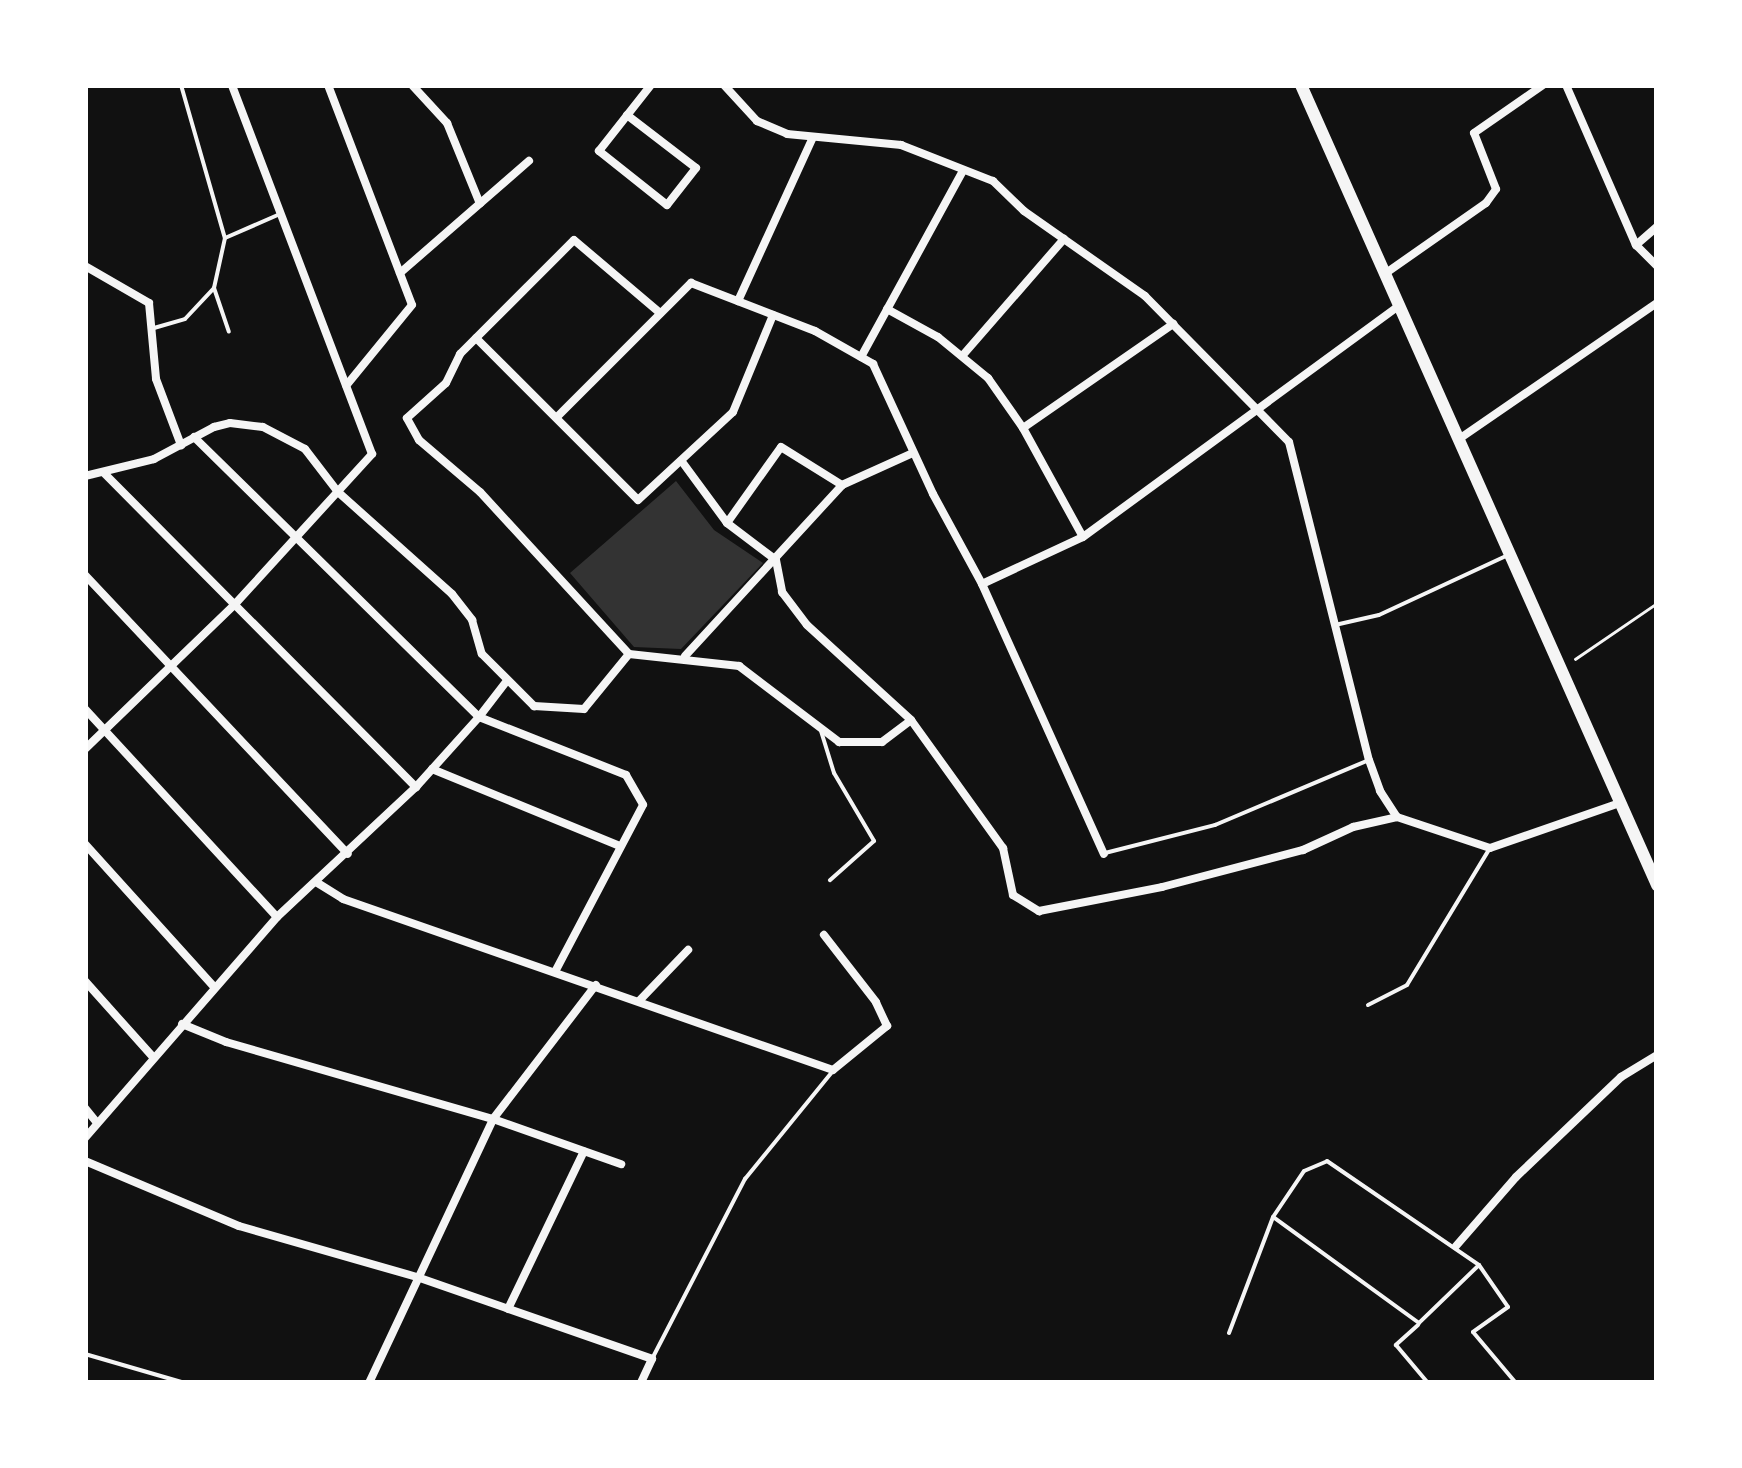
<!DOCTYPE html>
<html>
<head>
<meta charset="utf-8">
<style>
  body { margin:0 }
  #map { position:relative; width:1742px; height:1468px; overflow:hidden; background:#111; font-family:"Source Sans 3",sans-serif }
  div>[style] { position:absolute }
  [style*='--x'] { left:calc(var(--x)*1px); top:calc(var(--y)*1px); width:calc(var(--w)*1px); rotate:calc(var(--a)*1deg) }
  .water>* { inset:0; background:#333 }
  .path>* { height:2.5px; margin:-1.25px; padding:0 1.25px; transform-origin:1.25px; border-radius:1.25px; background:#f5f5f5 }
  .service>* { height:4px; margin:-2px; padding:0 2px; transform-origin:2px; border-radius:2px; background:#f5f5f5 }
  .minor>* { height:8px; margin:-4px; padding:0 4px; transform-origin:4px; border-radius:4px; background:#f5f5f5 }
  .trunk>* { height:12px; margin:-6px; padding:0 6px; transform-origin:6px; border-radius:6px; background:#f5f5f5 }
  span { translate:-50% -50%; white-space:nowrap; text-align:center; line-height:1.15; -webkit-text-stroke:8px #fff; paint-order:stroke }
  .frame { position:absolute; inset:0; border:88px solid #fff; pointer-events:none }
</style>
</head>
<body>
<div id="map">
  <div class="water">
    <div style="clip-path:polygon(676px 481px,714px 530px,763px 563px,681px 649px,634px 647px,570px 573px)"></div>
  </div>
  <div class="path">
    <div style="--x:1575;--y:659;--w:99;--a:-34.3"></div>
  </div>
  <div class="service">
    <div style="--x:181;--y:85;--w:159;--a:74"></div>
    <div style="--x:214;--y:288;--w:46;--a:71.2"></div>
    <div style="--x:154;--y:328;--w:32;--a:-16"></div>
    <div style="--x:185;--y:319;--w:42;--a:-46.9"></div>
    <div style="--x:214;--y:288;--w:51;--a:-77.6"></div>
    <div style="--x:225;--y:238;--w:60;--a:-23.6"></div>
    <div style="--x:1335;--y:625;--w:45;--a:-12.8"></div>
    <div style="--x:1379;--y:615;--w:140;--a:-24.9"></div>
    <div style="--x:821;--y:731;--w:44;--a:72.8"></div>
    <div style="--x:834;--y:773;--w:79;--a:59.5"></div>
    <div style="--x:874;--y:841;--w:59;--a:138.4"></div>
    <div style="--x:1105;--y:853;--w:114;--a:-14.3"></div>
    <div style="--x:1215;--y:825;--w:167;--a:-22.9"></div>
    <div style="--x:1368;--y:1005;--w:44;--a:-27.1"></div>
    <div style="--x:1407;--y:985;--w:160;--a:-58.8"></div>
    <div style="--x:1479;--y:1265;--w:51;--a:55.4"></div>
    <div style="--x:1508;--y:1307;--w:43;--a:144.5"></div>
    <div style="--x:1473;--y:1332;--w:67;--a:49.9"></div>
    <div style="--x:1418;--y:1325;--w:30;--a:138"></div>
    <div style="--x:1396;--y:1345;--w:50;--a:49.9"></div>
    <div style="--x:1229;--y:1333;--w:124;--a:-69.2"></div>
    <div style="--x:1273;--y:1217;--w:55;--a:-56"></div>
    <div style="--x:1304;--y:1171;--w:25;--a:-23"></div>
    <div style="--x:1327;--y:1161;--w:184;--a:34.4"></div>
    <div style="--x:1479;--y:1265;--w:83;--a:136"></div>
    <div style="--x:1419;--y:1323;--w:180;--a:-144"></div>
    <div style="--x:85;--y:1354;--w:104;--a:16.2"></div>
    <div style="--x:652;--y:1359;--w:203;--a:-62.7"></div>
    <div style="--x:745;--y:1179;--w:138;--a:-50.9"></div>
  </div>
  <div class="minor">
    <div style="--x:328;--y:85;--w:235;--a:69.1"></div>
    <div style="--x:412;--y:305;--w:104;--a:129.2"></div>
    <div style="--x:412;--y:85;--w:52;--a:47.4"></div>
    <div style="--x:447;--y:123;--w:87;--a:67.8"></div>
    <div style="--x:724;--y:85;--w:49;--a:47.5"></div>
    <div style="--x:757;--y:121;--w:33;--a:23"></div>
    <div style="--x:787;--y:134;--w:115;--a:5.5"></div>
    <div style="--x:901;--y:145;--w:99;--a:21.4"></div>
    <div style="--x:993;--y:181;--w:43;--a:44.1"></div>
    <div style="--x:1024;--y:211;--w:148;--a:35.1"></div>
    <div style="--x:1145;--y:296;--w:205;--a:45.4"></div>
    <div style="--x:1289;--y:442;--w:328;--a:75.9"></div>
    <div style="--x:1369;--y:760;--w:33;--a:70"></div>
    <div style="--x:1380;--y:791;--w:31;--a:57"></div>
    <div style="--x:1566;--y:85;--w:175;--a:66.4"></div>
    <div style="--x:1636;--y:245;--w:30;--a:45"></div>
    <div style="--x:627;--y:115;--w:87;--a:37.5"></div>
    <div style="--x:696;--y:168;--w:47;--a:128.1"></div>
    <div style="--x:667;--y:205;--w:87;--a:-141.5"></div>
    <div style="--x:599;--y:151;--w:84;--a:-51.8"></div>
    <div style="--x:1636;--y:245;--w:28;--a:-41"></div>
    <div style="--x:85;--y:266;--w:74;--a:30"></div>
    <div style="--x:149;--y:303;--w:76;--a:84.7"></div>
    <div style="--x:156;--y:379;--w:71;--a:69.3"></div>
    <div style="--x:400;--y:273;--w:171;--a:-41"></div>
    <div style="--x:1386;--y:273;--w:122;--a:-35"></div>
    <div style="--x:1486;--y:203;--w:17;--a:-54"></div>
    <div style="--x:1496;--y:189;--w:60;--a:-111.4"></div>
    <div style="--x:1474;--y:133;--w:84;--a:-34.8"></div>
    <div style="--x:738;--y:301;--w:178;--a:-65.4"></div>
    <div style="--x:887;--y:309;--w:58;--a:28.8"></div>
    <div style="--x:938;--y:337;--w:65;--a:39.4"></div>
    <div style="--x:988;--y:378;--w:61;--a:55"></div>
    <div style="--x:1023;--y:428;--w:124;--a:61.2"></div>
    <div style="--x:476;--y:338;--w:229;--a:45"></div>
    <div style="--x:638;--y:500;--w:129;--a:-42.8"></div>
    <div style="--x:733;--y:412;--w:105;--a:-67.6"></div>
    <div style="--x:963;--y:355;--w:154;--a:-49"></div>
    <div style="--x:861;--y:357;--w:212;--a:-61.3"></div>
    <div style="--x:557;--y:417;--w:190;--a:-45"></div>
    <div style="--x:691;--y:283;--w:133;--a:21.2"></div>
    <div style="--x:815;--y:331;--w:67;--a:29.6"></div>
    <div style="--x:873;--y:364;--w:143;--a:65.2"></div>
    <div style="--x:933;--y:494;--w:102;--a:61.4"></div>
    <div style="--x:982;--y:584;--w:296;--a:65.7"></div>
    <div style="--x:1023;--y:428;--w:183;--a:-34.7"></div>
    <div style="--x:194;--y:437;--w:400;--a:44.5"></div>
    <div style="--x:479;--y:717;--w:44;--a:-52.4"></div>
    <div style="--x:1459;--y:439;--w:240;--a:-34.5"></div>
    <div style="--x:683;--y:463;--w:74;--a:53.7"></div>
    <div style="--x:727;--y:523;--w:61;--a:37.1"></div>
    <div style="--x:776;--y:560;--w:33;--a:79"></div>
    <div style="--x:782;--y:592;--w:41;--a:52.9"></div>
    <div style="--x:807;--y:625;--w:141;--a:42.4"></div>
    <div style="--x:911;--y:720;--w:158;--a:54.3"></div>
    <div style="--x:1003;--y:848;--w:48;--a:78"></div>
    <div style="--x:1013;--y:895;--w:31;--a:32"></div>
    <div style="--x:1039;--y:911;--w:125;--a:-11"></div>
    <div style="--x:1162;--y:887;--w:146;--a:-14.7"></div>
    <div style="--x:1303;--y:850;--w:55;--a:-24.7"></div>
    <div style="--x:1353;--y:827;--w:45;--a:-12.8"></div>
    <div style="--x:1397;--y:817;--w:98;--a:18.4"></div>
    <div style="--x:1490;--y:848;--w:138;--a:-19.1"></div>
    <div style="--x:104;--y:473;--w:443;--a:45.2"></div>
    <div style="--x:85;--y:476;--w:71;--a:-13.8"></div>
    <div style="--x:154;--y:459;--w:68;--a:-28.1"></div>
    <div style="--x:214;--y:427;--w:16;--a:-14"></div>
    <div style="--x:230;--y:423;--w:33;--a:7"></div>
    <div style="--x:263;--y:427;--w:47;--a:27.6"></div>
    <div style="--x:305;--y:449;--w:54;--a:52.5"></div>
    <div style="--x:338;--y:492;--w:153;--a:41.8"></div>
    <div style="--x:452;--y:594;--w:33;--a:52"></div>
    <div style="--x:472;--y:620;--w:35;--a:74"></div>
    <div style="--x:482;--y:654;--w:74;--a:45"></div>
    <div style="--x:534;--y:706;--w:50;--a:3.4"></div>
    <div style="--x:584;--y:709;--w:71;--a:-50.7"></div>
    <div style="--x:629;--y:654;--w:111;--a:6.2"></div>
    <div style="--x:739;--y:666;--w:126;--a:37.2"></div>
    <div style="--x:839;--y:742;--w:43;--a:0"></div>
    <div style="--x:882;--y:742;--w:36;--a:-37"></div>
    <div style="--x:727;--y:523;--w:93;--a:-54.6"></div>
    <div style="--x:781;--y:447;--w:72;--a:31.9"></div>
    <div style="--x:85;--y:575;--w:383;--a:46.7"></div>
    <div style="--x:982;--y:584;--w:111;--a:-25"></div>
    <div style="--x:1083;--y:537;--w:393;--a:-36.2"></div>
    <div style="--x:629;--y:654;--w:220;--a:-132.6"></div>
    <div style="--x:480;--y:492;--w:80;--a:-139.6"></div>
    <div style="--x:419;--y:440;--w:25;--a:-119"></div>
    <div style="--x:407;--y:418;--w:52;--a:-41.9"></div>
    <div style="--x:446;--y:383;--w:32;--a:-64"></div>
    <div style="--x:460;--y:354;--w:161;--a:-45"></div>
    <div style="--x:574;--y:240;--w:113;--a:40.3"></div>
    <div style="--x:685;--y:656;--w:232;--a:-47.4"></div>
    <div style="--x:842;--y:485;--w:78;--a:-24.3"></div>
    <div style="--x:85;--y:709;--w:283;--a:47.3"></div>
    <div style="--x:85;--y:749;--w:210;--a:-44"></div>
    <div style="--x:236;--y:603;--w:202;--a:-47.6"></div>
    <div style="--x:372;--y:454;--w:395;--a:-110.8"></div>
    <div style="--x:432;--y:769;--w:203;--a:22.3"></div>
    <div style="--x:85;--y:844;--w:193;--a:47.9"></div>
    <div style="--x:316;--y:882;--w:32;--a:32"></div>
    <div style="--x:343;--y:899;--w:519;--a:19.24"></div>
    <div style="--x:833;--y:1070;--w:70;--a:-39.2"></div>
    <div style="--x:887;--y:1026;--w:26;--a:-115"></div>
    <div style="--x:876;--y:1002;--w:85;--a:-127.8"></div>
    <div style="--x:85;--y:981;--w:102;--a:48.2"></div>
    <div style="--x:639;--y:1001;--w:71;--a:-46.1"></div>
    <div style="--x:182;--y:1024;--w:48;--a:22.2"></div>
    <div style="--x:226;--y:1042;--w:278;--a:16.1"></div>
    <div style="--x:493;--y:1119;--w:136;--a:19.4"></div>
    <div style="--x:85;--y:1108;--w:19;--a:51"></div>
    <div style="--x:85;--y:1138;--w:293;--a:-49"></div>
    <div style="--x:277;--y:917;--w:190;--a:-43.1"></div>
    <div style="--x:416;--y:787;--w:94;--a:-48"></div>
    <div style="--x:479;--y:717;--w:158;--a:21.5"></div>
    <div style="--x:626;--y:775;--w:34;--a:60"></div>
    <div style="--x:643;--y:805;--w:189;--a:117.8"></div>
    <div style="--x:85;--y:1161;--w:167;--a:22.9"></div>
    <div style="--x:239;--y:1226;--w:185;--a:16"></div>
    <div style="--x:417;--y:1277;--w:249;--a:19.2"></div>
    <div style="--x:652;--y:1359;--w:26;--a:115"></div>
    <div style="--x:1456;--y:1246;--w:91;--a:-49"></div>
    <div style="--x:1516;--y:1177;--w:145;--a:-43.6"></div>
    <div style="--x:1621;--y:1077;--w:42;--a:-31.4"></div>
    <div style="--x:508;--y:1309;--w:175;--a:-64.3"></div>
    <div style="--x:369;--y:1383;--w:292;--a:-64.8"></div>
    <div style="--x:493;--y:1119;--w:169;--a:-52.5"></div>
  </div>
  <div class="trunk">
    <div style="--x:1301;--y:85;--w:876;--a:66.01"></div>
  </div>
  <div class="frame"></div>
</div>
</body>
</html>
